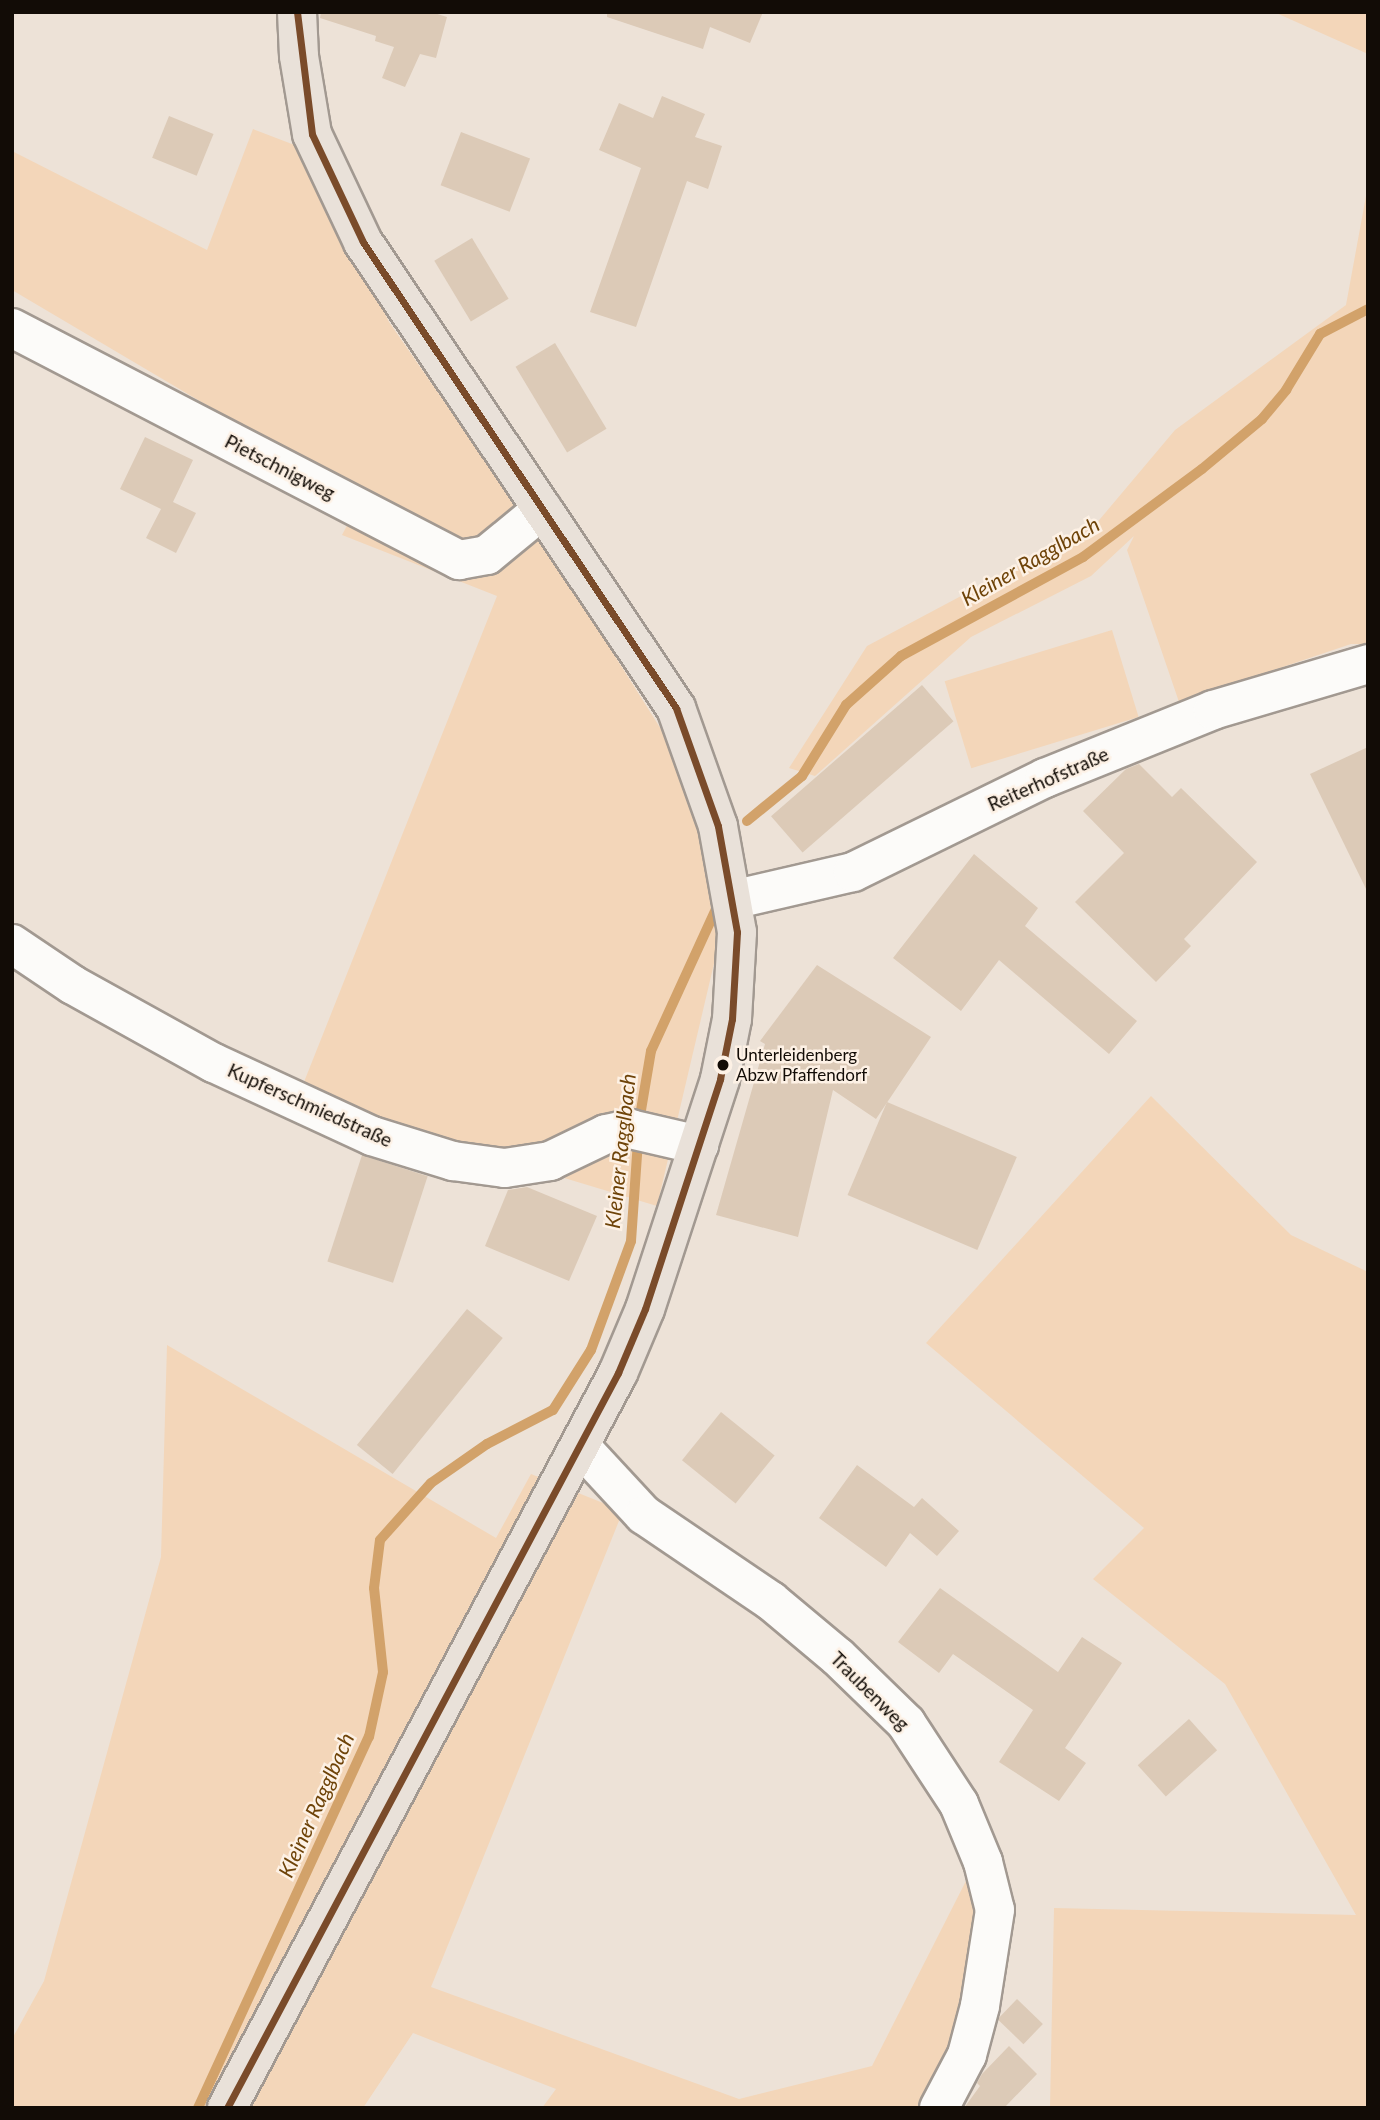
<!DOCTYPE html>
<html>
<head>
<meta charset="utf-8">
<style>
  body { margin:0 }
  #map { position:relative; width:1380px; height:2120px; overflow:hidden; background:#ede2d7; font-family:Lato,sans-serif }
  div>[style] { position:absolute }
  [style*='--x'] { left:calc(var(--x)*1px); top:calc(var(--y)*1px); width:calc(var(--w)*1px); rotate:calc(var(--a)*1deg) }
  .green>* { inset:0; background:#f3d6b9; transform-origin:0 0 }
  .stream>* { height:10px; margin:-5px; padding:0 5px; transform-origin:5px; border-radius:5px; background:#d2a26a }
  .building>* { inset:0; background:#dccab7; transform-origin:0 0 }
  .roads { filter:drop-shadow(2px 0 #a29991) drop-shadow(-2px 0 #a29991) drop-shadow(0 2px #a29991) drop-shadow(0 -2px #a29991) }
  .minor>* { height:38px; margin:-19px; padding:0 19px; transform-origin:19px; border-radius:19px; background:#fcfbf9 }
  .major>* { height:38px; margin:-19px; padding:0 19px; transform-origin:19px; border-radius:19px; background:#e9e1d9 }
  .bus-1>* { height:7px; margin:-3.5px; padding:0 3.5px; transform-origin:3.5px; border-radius:3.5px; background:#7a4b2a }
  .dots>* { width:19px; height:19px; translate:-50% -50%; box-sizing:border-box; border:4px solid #fdf1e5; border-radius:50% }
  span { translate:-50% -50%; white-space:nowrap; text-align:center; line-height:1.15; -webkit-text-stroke:5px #fdf1e5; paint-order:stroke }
  .bus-label { font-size:17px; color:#120c06 }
  .left { translate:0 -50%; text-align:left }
  .street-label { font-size:19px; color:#120c06 }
  .water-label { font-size:21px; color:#6e4308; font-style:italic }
  .frame { position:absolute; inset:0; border:14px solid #120c06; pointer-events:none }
</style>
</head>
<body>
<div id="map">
  <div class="green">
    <div style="clip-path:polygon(1274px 12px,1368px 12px,1368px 54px)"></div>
    <div style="clip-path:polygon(253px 129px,305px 149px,389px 322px,560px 569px,664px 734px,710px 852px,720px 938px,657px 1206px,349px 1113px,302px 1087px,497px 596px,342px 535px,362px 497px,12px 290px,12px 151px,207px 250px)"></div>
    <div style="clip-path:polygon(1368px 185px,1368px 644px,1351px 644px,1179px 702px,1127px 550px,1134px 536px,1091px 576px,971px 637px,815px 776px,789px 768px,867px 646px,1095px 525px,1175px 430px,1346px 305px)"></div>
    <div style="left:1112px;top:630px;width:91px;height:175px;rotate:73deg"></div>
    <div style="clip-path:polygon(1151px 1096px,1291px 1235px,1368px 1272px,1368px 2108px,1050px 2108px,1054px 1908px,1356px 1915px,1225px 1684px,1093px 1579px,1144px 1528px,926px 1343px)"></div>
    <div style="clip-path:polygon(167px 1345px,496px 1538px,531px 1474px,623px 1511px,431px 1987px,739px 2099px,872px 2066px,970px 1873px,978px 1928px,977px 1984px,935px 2108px,542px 2108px,556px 2089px,413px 2033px,363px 2108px,12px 2108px,12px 2039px,44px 1981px,161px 1557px)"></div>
  </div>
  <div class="stream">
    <div style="--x:747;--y:821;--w:71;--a:-39.3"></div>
    <div style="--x:802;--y:776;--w:84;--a:-58.2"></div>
    <div style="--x:846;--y:705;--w:74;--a:-41.7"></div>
    <div style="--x:901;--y:656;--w:207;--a:-28.5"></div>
    <div style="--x:1083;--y:557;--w:148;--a:-36.5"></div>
    <div style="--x:1202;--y:469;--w:78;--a:-39.8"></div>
    <div style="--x:1262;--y:419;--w:38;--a:-50"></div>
    <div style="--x:1286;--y:390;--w:66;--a:-58.7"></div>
    <div style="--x:1320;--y:334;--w:54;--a:-27.5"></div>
    <div style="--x:639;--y:1122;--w:72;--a:-80.4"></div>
    <div style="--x:651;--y:1051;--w:158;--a:-65.4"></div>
    <div style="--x:198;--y:2108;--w:409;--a:-65.3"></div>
    <div style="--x:369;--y:1737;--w:66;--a:-77.8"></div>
    <div style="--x:383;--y:1672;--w:84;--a:-96.1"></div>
    <div style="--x:374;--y:1588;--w:48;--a:-82.9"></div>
    <div style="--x:380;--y:1540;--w:76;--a:-48.2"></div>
    <div style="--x:431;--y:1483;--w:68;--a:-34.9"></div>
    <div style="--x:487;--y:1444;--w:74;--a:-27.3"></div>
    <div style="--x:553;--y:1410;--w:71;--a:-57.7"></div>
    <div style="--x:591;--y:1350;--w:116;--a:-69.8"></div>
    <div style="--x:631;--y:1241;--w:101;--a:-86"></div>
  </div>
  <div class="building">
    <div style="clip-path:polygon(321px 12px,431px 12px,447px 17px,436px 58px,420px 54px,405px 87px,382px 78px,394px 47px,375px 41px,376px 36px,320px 18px)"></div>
    <div style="clip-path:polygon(607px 12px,763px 12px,750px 43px,710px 27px,703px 49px,607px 17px)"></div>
    <div style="clip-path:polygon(662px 96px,705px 114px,695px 137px,722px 146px,708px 189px,687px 181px,636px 327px,590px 312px,641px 168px,599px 150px,619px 103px,653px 118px)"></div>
    <div style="left:169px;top:116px;width:48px;height:45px;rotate:22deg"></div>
    <div style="left:461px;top:132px;width:74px;height:57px;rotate:21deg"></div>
    <div style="left:472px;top:238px;width:71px;height:44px;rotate:59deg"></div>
    <div style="left:555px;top:343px;width:100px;height:46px;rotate:59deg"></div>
    <div style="clip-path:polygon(145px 437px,193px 460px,173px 502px,196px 513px,176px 553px,146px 538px,161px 509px,120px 489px)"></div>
    <div style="left:922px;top:685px;width:48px;height:200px;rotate:49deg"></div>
    <div style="clip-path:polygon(1368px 747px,1368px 893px,1310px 774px)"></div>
    <div style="clip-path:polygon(1139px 764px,1172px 797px,1181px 788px,1257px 862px,1184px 939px,1191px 946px,1156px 982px,1075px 902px,1124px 853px,1083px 811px,1126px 769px)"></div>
    <div style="clip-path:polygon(974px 854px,1038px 908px,1025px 926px,1137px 1021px,1109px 1054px,999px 960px,961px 1011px,893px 958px)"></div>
    <div style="clip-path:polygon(817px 965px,931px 1037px,876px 1119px,833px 1090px,798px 1237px,716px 1215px,765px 1044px,760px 1041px)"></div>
    <div style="left:887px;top:1102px;width:141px;height:101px;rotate:23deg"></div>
    <div style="left:362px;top:1155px;width:69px;height:112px;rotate:18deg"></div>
    <div style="clip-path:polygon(527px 1187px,597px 1216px,569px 1281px,485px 1246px,508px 1190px)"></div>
    <div style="left:467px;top:1309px;width:46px;height:175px;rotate:39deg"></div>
    <div style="left:721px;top:1412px;width:69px;height:62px;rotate:39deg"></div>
    <div style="clip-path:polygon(857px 1465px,914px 1507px,922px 1498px,959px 1531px,937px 1556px,910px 1533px,886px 1567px,819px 1518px)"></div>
    <div style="clip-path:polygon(940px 1588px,1058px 1672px,1082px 1637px,1122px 1663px,1065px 1748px,1086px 1763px,1059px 1801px,999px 1762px,1033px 1710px,953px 1654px,939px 1673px,898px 1642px)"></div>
    <div style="left:1189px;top:1719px;width:42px;height:69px;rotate:48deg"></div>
    <div style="left:1017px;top:1999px;width:36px;height:28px;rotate:44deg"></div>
    <div style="clip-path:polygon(1009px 2046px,1037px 2074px,1004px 2108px,964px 2108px,980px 2086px,977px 2083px,982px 2074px)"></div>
  </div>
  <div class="roads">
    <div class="minor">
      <div style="--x:12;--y:328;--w:504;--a:27.43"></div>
      <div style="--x:459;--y:560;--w:28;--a:-10"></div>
      <div style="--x:487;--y:555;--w:72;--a:-39.4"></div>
      <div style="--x:732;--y:900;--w:124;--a:-13"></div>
      <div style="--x:853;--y:872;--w:214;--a:-26.1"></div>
      <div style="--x:1045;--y:778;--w:181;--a:-22"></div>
      <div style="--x:1213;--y:710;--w:162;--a:-16.5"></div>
      <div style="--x:12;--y:944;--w:73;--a:33.9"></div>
      <div style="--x:73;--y:985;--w:161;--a:29"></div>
      <div style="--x:214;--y:1063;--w:174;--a:24.8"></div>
      <div style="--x:372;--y:1136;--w:85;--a:17.2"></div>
      <div style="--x:453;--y:1161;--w:52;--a:7.7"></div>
      <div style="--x:505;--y:1168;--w:46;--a:-8.8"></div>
      <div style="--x:550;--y:1161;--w:62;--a:-25.7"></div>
      <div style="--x:606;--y:1134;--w:25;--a:-12"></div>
      <div style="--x:630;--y:1129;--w:71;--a:13.1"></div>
      <div style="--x:580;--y:1446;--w:94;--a:47.2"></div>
      <div style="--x:644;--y:1515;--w:153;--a:34.1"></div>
      <div style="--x:771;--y:1601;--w:87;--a:39.9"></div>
      <div style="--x:838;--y:1657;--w:95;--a:44.1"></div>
      <div style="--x:906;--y:1723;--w:97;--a:56.8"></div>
      <div style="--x:959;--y:1804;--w:63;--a:67.5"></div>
      <div style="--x:983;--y:1862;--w:49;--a:76"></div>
      <div style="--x:995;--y:1910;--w:97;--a:98.9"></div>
      <div style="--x:980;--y:2006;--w:51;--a:104.9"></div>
      <div style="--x:967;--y:2055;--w:60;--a:117.8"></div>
    </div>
    <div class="major">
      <div style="--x:227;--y:2108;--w:833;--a:-61.99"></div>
      <div style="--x:618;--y:1373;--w:69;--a:-67.1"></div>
      <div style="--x:645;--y:1309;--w:242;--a:-71.9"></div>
      <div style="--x:720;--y:1079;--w:61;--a:-78.7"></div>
      <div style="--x:732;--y:1019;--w:87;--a:-86.7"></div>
      <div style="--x:737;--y:932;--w:108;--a:-100.2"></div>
      <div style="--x:718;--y:826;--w:125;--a:-109.6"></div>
      <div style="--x:676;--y:708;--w:561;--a:-123.89"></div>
      <div style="--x:363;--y:242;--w:119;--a:-115.3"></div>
      <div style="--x:312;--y:134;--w:79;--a:-99.5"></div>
      <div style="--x:299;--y:56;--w:44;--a:-92.6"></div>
    </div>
  </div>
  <div class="bus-1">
    <div style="--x:227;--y:2108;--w:833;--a:-61.99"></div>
    <div style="--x:618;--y:1373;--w:69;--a:-67.1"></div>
    <div style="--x:645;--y:1309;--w:242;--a:-71.9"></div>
    <div style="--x:720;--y:1079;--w:61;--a:-78.7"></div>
    <div style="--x:732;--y:1019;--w:87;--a:-86.7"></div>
    <div style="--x:737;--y:932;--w:108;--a:-100.2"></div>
    <div style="--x:718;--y:826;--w:125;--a:-109.6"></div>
    <div style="--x:676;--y:708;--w:561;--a:-123.89"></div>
    <div style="--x:363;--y:242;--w:119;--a:-115.3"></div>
    <div style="--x:312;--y:134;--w:123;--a:-97"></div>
  </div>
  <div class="dots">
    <div style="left:723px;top:1065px;background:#120c06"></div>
  </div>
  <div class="bus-label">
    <span class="left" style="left:736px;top:1065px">Unterleidenberg<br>Abzw Pfaffendorf</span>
  </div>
  <div class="street-label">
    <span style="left:280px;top:467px;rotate:27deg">Pietschnigweg</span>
    <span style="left:1048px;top:779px;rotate:-24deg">Reiterhofstraße</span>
    <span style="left:310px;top:1105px;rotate:24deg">Kupferschmiedstraße</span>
    <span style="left:870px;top:1691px;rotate:45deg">Traubenweg</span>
  </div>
  <div class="water-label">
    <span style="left:1030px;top:561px;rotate:-30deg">Kleiner Ragglbach</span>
    <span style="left:620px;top:1151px;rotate:-84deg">Kleiner Ragglbach</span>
    <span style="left:316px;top:1805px;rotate:-66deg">Kleiner Ragglbach</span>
  </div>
  <div class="frame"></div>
</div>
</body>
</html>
